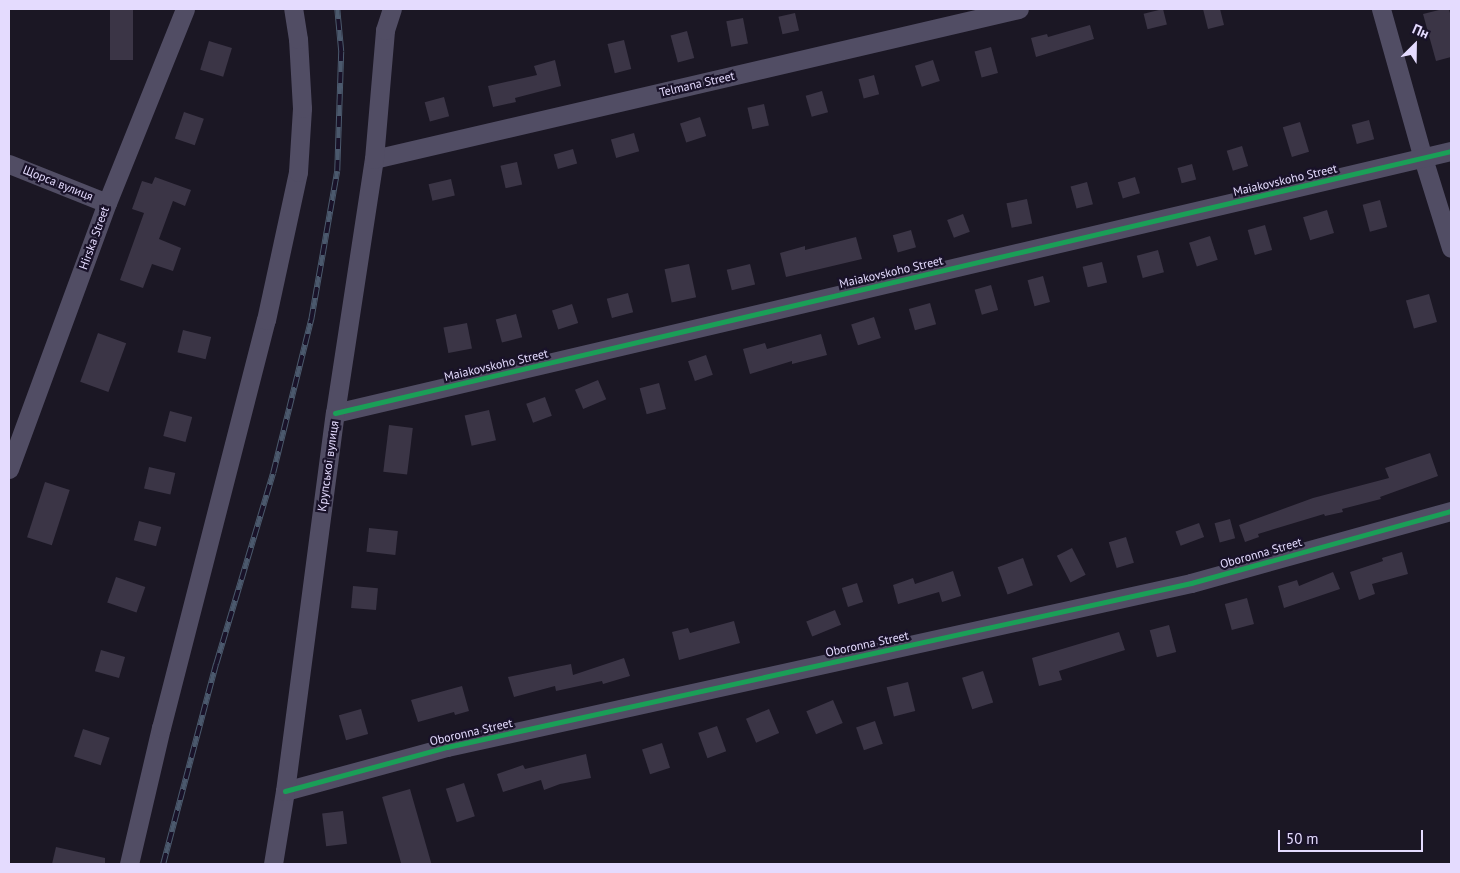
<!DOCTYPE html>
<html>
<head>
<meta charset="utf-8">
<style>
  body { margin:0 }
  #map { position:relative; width:1460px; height:873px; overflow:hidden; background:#1b1724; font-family:"PT Sans",sans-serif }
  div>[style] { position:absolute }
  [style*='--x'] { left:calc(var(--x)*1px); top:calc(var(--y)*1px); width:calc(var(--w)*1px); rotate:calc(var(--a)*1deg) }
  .building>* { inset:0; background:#3b3546; transform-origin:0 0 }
  .street>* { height:19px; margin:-9.5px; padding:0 9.5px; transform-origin:9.5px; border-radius:9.5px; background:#514d64 }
  .rail>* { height:5.5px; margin-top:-2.75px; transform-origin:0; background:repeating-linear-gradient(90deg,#191229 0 11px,#4b596d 0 22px); box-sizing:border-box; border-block:1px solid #4b596d }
  .cycleway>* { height:5px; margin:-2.5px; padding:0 2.5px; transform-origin:2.5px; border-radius:2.5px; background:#1a9f57 }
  span { translate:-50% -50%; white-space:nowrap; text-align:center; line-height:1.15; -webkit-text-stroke:4.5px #191229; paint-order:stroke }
  .street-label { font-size:12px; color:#e4dbfe }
  .frame { position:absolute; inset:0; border:10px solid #e4dbfe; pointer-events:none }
  .north { position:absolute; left:1390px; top:20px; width:50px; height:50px; -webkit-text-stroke:4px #191229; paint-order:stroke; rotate:23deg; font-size:14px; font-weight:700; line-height:20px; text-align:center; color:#e4dbfe }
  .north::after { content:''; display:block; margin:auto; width:18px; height:22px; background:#e4dbfe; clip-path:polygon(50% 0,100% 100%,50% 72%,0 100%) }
  .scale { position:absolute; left:1278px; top:830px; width:145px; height:22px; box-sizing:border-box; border:2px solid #e4dbfe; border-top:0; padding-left:6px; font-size:15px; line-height:18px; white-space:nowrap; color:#e4dbfe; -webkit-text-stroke:4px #191229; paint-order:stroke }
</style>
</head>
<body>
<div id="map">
  <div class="building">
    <div style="left:110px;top:9px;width:23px;height:51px"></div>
    <div style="left:1163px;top:9px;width:16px;height:20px;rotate:76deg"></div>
    <div style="clip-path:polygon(1203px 9px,1220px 9px,1224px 25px,1208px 29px)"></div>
    <div style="clip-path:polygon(1443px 9px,1449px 9px,1451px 17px,1451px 57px,1436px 61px,1423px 14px)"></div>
    <div style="left:795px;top:13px;width:18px;height:17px;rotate:77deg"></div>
    <div style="left:743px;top:18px;width:26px;height:17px;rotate:79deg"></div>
    <div style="clip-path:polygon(1090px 25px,1094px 39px,1036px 57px,1031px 38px,1047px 34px,1048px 37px)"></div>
    <div style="left:687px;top:31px;width:28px;height:17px;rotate:75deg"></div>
    <div style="left:624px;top:40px;width:30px;height:17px;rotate:76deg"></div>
    <div style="left:209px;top:41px;width:24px;height:30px;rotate:17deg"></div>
    <div style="left:991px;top:47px;width:27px;height:17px;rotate:75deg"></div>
    <div style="clip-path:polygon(555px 60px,561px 86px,515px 98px,516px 102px,493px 107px,488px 86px,537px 75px,534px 66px)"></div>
    <div style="left:933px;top:60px;width:22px;height:19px;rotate:72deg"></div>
    <div style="left:874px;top:75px;width:20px;height:16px;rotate:75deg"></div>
    <div style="left:822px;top:91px;width:22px;height:17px;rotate:74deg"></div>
    <div style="left:444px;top:97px;width:20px;height:20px;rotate:75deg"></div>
    <div style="left:764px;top:104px;width:22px;height:17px;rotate:77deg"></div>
    <div style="left:184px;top:112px;width:21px;height:28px;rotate:19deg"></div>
    <div style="left:700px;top:117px;width:20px;height:21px;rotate:72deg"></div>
    <div style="left:1369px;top:120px;width:20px;height:18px;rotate:75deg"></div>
    <div style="left:1300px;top:122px;width:31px;height:18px;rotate:73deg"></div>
    <div style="left:634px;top:133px;width:19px;height:24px;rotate:74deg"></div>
    <div style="left:1242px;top:146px;width:21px;height:16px;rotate:73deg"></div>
    <div style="left:573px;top:149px;width:15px;height:20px;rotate:74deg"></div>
    <div style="left:517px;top:162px;width:23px;height:17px;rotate:77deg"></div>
    <div style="left:1192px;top:164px;width:16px;height:15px;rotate:75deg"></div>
    <div style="clip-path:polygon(155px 177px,191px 190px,185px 206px,173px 201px,159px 239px,181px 248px,173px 271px,152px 264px,143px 288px,120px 280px,144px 213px,132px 209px,142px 181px,152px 184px)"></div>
    <div style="left:1135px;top:177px;width:17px;height:18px;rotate:73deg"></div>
    <div style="left:451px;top:179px;width:17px;height:23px;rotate:77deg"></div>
    <div style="left:1087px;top:182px;width:23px;height:17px;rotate:75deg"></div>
    <div style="left:1027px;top:199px;width:25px;height:21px;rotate:78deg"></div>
    <div style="left:1380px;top:200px;width:28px;height:18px;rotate:75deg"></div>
    <div style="left:1327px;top:210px;width:24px;height:25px;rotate:73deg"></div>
    <div style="left:963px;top:214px;width:19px;height:17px;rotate:69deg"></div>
    <div style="left:1265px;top:225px;width:26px;height:18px;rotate:74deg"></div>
    <div style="left:911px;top:230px;width:18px;height:19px;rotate:74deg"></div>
    <div style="left:1210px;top:236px;width:25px;height:22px;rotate:72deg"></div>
    <div style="clip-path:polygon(856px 237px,862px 259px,786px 277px,780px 253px,805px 246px,805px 250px)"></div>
    <div style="left:1158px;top:250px;width:23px;height:22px;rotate:75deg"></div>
    <div style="left:1102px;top:262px;width:21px;height:20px;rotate:76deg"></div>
    <div style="left:689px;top:264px;width:34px;height:25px;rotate:78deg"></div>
    <div style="left:750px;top:264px;width:21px;height:24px;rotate:76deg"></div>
    <div style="left:1043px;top:276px;width:27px;height:16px;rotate:75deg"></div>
    <div style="left:991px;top:285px;width:26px;height:17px;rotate:74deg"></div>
    <div style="left:628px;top:293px;width:20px;height:22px;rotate:75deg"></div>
    <div style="left:1429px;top:294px;width:29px;height:24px;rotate:74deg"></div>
    <div style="left:930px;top:303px;width:22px;height:22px;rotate:74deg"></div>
    <div style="left:572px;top:304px;width:20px;height:21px;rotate:72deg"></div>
    <div style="left:516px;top:314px;width:24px;height:21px;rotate:75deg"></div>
    <div style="left:874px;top:317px;width:22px;height:24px;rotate:72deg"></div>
    <div style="left:467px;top:323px;width:26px;height:24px;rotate:79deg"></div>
    <div style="left:183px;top:330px;width:29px;height:23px;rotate:14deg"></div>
    <div style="left:98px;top:333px;width:30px;height:52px;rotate:20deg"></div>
    <div style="clip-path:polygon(821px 334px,827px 355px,792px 364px,792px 361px,750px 374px,743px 349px,765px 343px,767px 349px)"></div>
    <div style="left:706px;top:355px;width:21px;height:19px;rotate:71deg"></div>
    <div style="left:598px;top:380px;width:21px;height:25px;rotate:67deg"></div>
    <div style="left:659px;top:383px;width:27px;height:20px;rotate:75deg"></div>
    <div style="left:545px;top:397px;width:20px;height:20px;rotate:70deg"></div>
    <div style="left:489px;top:410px;width:31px;height:25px;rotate:77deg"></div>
    <div style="left:170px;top:411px;width:23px;height:26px;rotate:15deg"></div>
    <div style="left:389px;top:425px;width:24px;height:47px;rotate:7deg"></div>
    <div style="clip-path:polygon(1430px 453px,1438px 476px,1380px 497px,1381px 499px,1342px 509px,1343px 512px,1325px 516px,1324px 514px,1258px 534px,1259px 537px,1245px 542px,1239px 525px,1313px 498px,1389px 478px,1385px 468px)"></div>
    <div style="left:149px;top:467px;width:27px;height:22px;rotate:13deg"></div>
    <div style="left:45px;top:482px;width:26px;height:58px;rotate:18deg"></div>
    <div style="left:1230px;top:519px;width:20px;height:16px;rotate:75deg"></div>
    <div style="left:139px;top:521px;width:23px;height:20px;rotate:15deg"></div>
    <div style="left:1199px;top:523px;width:15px;height:25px;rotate:70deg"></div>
    <div style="left:369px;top:528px;width:29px;height:24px;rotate:6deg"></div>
    <div style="left:1126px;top:537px;width:27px;height:18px;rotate:73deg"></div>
    <div style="left:1072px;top:548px;width:30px;height:17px;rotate:63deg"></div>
    <div style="clip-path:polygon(1402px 552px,1408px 574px,1372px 584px,1375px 594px,1359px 600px,1350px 572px,1383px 561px,1382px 558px)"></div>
    <div style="left:1023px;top:558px;width:29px;height:27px;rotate:70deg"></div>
    <div style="clip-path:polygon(953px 571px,961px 596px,942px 602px,939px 592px,898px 604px,893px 585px,913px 578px,915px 584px)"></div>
    <div style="clip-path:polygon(1333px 572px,1340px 589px,1284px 608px,1278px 586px,1297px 580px,1299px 586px)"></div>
    <div style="left:116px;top:577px;width:31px;height:27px;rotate:19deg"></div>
    <div style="left:857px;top:583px;width:20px;height:16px;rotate:72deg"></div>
    <div style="left:353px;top:586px;width:25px;height:22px;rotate:5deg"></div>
    <div style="left:1247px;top:598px;width:27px;height:23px;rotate:75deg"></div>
    <div style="left:835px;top:610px;width:16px;height:31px;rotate:68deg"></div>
    <div style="clip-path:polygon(734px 621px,740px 643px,679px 660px,672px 632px,688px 628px,690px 633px)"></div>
    <div style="left:1169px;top:625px;width:28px;height:20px;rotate:75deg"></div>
    <div style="clip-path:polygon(1119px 632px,1125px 650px,1059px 671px,1062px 680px,1039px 686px,1032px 658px)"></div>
    <div style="left:101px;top:650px;width:25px;height:22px;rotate:16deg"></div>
    <div style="clip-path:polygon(624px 658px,630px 676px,603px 684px,602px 681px,556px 691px,555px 686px,514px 697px,508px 677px,571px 664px,573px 675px)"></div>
    <div style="left:983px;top:671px;width:33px;height:22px;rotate:72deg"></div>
    <div style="left:908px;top:682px;width:30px;height:22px;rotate:76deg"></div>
    <div style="clip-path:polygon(462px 686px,469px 711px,455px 715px,454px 712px,418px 722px,411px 700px)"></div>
    <div style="left:833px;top:700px;width:25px;height:29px;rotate:67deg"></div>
    <div style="left:361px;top:709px;width:26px;height:23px;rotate:74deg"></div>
    <div style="left:769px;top:709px;width:26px;height:25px;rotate:67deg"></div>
    <div style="left:875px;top:721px;width:24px;height:20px;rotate:71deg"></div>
    <div style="left:717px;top:726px;width:27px;height:20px;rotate:70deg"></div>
    <div style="left:83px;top:729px;width:28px;height:29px;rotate:18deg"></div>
    <div style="left:662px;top:743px;width:26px;height:21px;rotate:72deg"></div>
    <div style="clip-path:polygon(586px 754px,591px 778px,560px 784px,544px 790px,541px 780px,503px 792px,497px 774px,523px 765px,525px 769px)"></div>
    <div style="left:464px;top:783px;width:35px;height:19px;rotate:72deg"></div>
    <div style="left:410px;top:789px;width:78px;height:29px;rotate:74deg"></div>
    <div style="left:343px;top:811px;width:33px;height:21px;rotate:83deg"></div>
    <div style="clip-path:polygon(56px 847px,105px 858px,105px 864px,52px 864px)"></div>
  </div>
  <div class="street">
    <div style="--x:1381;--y:9;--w:155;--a:74.3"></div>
    <div style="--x:1423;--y:158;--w:94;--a:72.7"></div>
    <div style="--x:374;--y:159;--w:662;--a:-13.09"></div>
    <div style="--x:9;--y:164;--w:105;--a:21.7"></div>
    <div style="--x:335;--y:413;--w:1146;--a:-13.21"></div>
    <div style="--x:9;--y:469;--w:283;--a:-69.8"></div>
    <div style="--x:107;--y:203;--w:209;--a:-68.1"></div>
    <div style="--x:285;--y:791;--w:168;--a:-15.2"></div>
    <div style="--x:447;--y:747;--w:762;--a:-12.43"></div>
    <div style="--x:1191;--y:583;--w:270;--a:-15.5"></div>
    <div style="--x:129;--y:864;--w:140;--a:-76.8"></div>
    <div style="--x:161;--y:728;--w:421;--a:-75.6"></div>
    <div style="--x:266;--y:320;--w:151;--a:-77.8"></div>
    <div style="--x:298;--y:172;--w:64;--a:-86.4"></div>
    <div style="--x:302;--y:108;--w:69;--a:-93.3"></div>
    <div style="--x:298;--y:39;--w:30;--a:-99"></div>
    <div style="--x:273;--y:864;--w:74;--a:-80.7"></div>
    <div style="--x:285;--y:791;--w:381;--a:-82.5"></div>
    <div style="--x:335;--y:413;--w:257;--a:-81.3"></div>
    <div style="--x:374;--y:159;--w:129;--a:-85.1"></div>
    <div style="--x:385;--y:30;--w:22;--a:-72"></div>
  </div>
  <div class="rail">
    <div style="--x:163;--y:864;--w:207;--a:-75.2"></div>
    <div style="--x:216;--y:664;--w:199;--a:-73.4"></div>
    <div style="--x:273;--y:473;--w:158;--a:-76.1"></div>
    <div style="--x:311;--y:320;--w:151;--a:-80.1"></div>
    <div style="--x:337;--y:171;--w:119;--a:-88.1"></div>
    <div style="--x:341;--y:52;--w:43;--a:-95.3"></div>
  </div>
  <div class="cycleway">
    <div style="--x:335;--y:413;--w:1146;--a:-13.21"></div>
    <div style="--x:285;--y:791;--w:168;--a:-15.2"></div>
    <div style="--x:447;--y:747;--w:762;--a:-12.43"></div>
    <div style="--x:1191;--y:583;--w:270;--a:-15.5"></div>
  </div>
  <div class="street-label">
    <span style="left:697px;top:84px;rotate:-13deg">Telmana Street</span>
    <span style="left:1285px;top:180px;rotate:-13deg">Maiakovskoho Street</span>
    <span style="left:58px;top:183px;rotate:22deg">Щорса вулиця</span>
    <span style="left:94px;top:238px;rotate:-70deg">Hirska Street</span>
    <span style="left:891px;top:272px;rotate:-13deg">Maiakovskoho Street</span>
    <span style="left:496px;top:365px;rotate:-13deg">Maiakovskoho Street</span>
    <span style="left:328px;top:466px;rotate:-82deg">Крупської вулиця</span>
    <span style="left:1261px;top:553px;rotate:-16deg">Oboronna Street</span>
    <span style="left:867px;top:644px;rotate:-12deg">Oboronna Street</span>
    <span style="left:471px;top:732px;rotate:-13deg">Oboronna Street</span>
  </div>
  <div class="frame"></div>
  <div class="north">Пн</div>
  <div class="scale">50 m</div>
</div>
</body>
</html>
